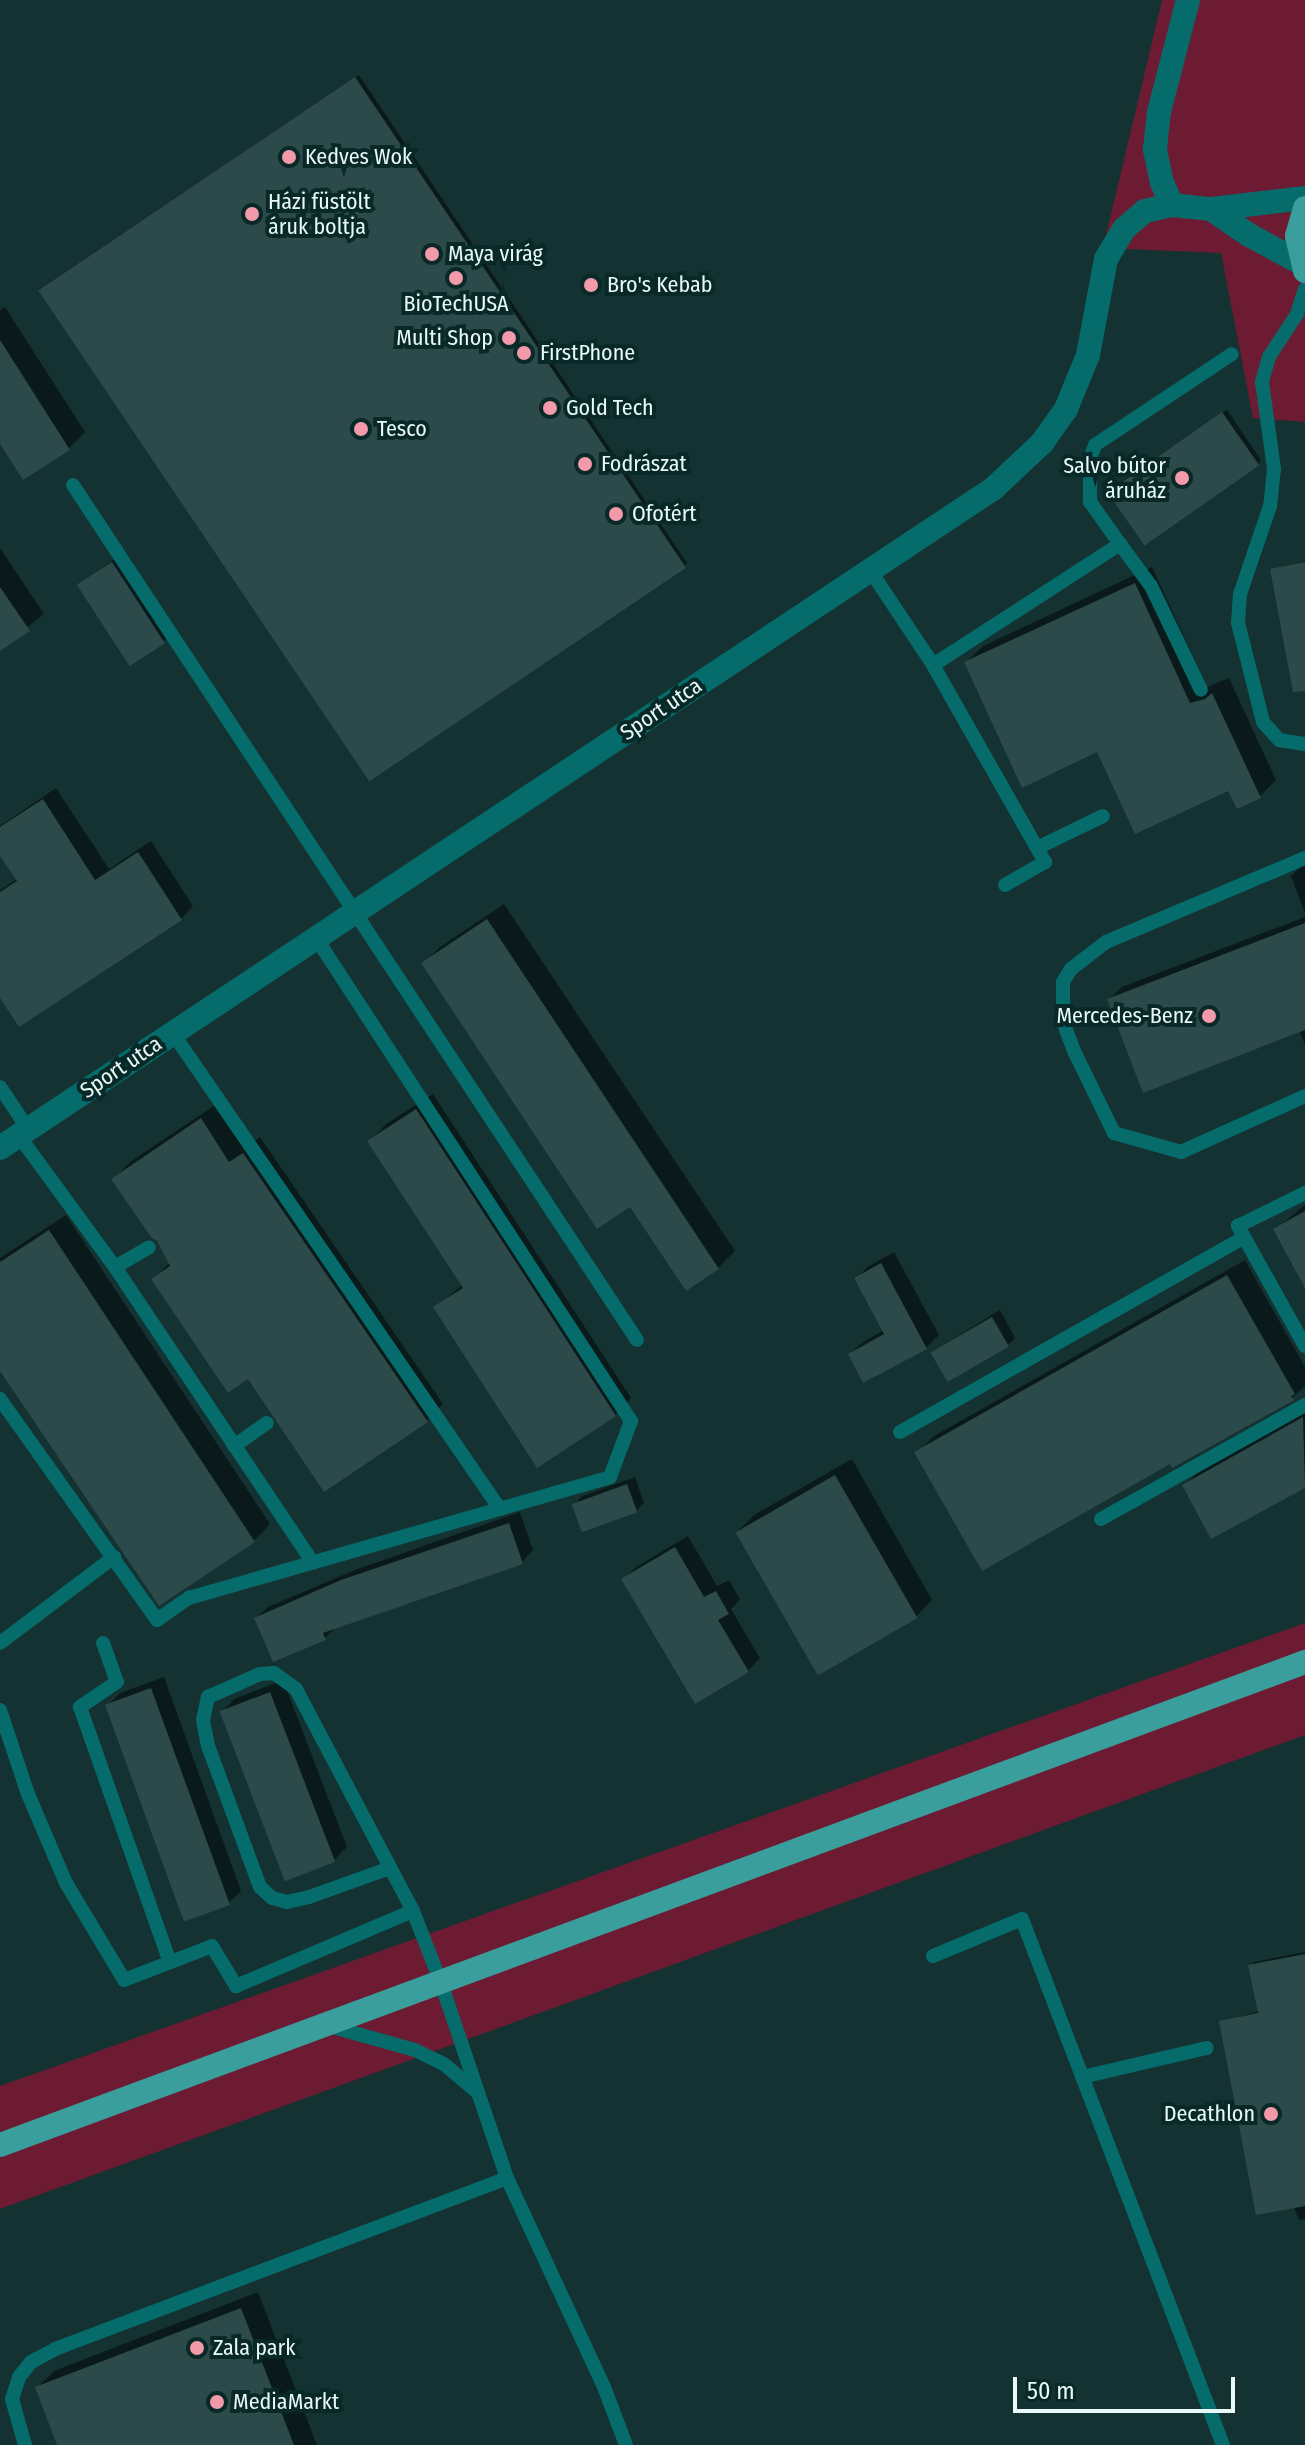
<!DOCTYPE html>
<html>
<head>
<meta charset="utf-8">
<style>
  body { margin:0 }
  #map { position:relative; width:1305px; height:2445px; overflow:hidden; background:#143232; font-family:"Fira Sans Condensed",sans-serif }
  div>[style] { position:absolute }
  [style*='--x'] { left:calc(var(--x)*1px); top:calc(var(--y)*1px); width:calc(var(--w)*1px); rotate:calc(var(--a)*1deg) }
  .green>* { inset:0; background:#6d1b32 }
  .shadow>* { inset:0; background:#0007 }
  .building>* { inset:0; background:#2d4a4a; transform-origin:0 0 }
  .lane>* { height:14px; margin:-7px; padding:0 7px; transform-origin:7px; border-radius:7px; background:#066b6b }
  .street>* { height:24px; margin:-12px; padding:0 12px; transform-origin:12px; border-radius:12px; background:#066b6b }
  .primary>* { height:24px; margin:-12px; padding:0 12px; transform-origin:12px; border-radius:12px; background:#3a9e9d }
  .dots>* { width:22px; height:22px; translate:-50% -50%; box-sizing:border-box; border:4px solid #092828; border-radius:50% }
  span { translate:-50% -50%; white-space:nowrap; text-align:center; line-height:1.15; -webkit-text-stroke:8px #092828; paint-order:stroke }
  .poi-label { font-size:22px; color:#e8f9f8 }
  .left { translate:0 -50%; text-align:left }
  .right { translate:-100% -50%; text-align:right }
  .street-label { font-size:22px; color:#e8f9f8 }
  .scale { position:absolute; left:1013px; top:2377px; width:222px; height:36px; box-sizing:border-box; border:4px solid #e8f9f8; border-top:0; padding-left:10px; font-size:24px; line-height:28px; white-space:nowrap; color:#e8f9f8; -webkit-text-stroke:6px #092828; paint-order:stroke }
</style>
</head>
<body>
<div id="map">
  <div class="green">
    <div style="clip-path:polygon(1162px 0,1305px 0,1305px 422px,1253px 418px,1221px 253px,1103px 248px)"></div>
    <div style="clip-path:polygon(1305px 1623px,1305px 1735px,0 2209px,0 2086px)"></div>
  </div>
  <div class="shadow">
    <div style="clip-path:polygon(359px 75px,687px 563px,684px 567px,44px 287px)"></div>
    <div style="clip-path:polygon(5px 307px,85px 432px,69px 448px,24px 477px,0 440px,0 310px)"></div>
    <div style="clip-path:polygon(1227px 410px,1261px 460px,1258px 464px,1112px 488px)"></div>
    <div style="clip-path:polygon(0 548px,44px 614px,0 649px)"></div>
    <div style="clip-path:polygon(125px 551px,176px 629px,164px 641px,80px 585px)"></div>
    <div style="clip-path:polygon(1305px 561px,1305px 673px,1272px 570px)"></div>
    <div style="clip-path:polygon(1152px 567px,1207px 687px,1229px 678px,1276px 780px,1259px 797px,1098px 750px,966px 662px,983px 646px)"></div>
    <div style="clip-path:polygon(56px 788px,109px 869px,151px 841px,193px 906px,181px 919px,0 995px,0 890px,17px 879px,0 852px,0 826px)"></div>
    <div style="clip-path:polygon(1305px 863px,1305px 913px,1291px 876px)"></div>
    <div style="clip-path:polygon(504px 904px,735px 1251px,718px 1268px,631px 1204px,423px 964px,440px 947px)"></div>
    <div style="clip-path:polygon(1305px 917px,1305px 1045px,1299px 1030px,1109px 999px,1122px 987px)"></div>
    <div style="clip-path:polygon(433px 1094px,631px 1398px,615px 1415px,436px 1308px,463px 1284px,370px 1141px,386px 1124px)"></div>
    <div style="clip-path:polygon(218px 1103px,247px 1146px,260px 1137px,443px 1404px,427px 1420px,248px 1376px,154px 1279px,170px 1262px,159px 1240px,114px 1179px,130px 1162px)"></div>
    <div style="clip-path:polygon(1305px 1205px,1305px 1283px,1276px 1229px)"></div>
    <div style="clip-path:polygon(66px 1215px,270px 1524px,254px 1541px,0 1367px,0 1258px)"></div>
    <div style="clip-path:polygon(894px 1252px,939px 1335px,926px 1348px,850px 1354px,863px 1342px,884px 1330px,856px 1278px,869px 1266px)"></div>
    <div style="clip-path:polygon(1245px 1260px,1305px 1367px,1305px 1386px,1292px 1398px,1171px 1462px,917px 1453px,934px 1436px)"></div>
    <div style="clip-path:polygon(1000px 1310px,1015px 1338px,1007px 1346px,932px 1352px)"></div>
    <div style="clip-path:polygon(1305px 1413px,1305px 1485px,1212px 1536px,1184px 1486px,1197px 1473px)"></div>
    <div style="clip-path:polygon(852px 1459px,932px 1600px,916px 1617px,737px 1532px,754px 1515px)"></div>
    <div style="clip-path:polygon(635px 1477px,644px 1503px,636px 1511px,574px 1505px,582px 1496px)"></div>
    <div style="clip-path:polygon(520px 1512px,533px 1550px,522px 1562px,336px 1627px,325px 1638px,256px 1618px,268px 1607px,355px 1570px)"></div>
    <div style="clip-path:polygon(688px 1536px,717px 1586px,729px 1580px,740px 1599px,731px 1609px,760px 1658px,748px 1671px,624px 1579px,636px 1567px)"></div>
    <div style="clip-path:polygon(164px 1677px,241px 1891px,228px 1903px,107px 1706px,120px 1693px)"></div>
    <div style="clip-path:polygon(283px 1680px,347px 1847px,334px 1860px,222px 1712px,234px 1699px)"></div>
    <div style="clip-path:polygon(1305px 1952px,1305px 2219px,1299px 2220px,1221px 2022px,1259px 2011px,1250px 1965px,1254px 1962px)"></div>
    <div style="clip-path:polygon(258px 2292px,317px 2445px,59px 2445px,37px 2388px,54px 2371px)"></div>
  </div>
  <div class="building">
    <div style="left:355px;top:77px;width:592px;height:382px;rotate:56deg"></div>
    <div style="clip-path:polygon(0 340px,70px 450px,23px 480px,0 444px)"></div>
    <div style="left:1222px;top:412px;width:65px;height:140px;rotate:55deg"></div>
    <div style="left:112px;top:562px;width:97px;height:42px;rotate:57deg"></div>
    <div style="clip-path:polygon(1305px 562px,1305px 691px,1293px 692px,1270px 569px)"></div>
    <div style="clip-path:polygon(1135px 583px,1190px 703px,1205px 699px,1212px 693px,1261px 798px,1237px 809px,1228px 791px,1135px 834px,1097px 752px,1022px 788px,964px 662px)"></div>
    <div style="clip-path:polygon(0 587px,30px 631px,0 651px)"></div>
    <div style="clip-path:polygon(43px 799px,95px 880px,138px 852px,182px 920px,19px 1027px,0 998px,0 892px,17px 881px,0 856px,0 827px)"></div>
    <div style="clip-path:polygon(487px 919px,719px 1269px,686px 1291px,630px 1207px,597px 1229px,421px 963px)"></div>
    <div style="clip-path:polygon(1305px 923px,1305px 1030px,1143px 1093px,1107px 999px)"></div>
    <div style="clip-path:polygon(416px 1109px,616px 1416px,537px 1468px,433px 1307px,463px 1288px,367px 1141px)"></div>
    <div style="clip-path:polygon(201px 1118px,229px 1162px,243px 1153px,428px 1422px,324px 1492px,248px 1379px,228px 1393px,151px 1279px,170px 1266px,157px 1241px,151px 1237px,111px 1179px)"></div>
    <div style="clip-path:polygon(1305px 1211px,1305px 1288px,1273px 1229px)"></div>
    <div style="clip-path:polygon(49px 1230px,255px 1542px,159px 1606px,0 1371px,0 1262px)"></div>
    <div style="clip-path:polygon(881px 1263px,927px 1349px,863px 1383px,848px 1354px,884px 1334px,854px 1278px)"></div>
    <div style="clip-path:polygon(1227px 1275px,1295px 1394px,1291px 1396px,1294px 1400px,1172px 1468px,1170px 1464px,982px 1571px,914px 1452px)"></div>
    <div style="left:992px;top:1317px;width:34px;height:71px;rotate:60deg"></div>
    <div style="clip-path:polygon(1303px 1417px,1305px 1488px,1211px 1539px,1182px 1485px)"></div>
    <div style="left:835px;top:1475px;width:165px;height:115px;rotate:60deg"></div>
    <div style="left:627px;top:1484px;width:30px;height:59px;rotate:70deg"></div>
    <div style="clip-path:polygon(509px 1523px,523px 1564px,323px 1633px,326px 1640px,273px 1662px,254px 1618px,341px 1580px)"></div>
    <div style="clip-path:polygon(675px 1547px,704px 1597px,716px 1591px,729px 1614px,718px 1620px,749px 1672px,695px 1704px,621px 1579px)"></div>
    <div style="left:151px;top:1688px;width:231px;height:49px;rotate:70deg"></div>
    <div style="left:270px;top:1692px;width:182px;height:54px;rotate:69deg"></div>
    <div style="clip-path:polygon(1305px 1954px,1305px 2206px,1256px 2215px,1219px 2021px,1258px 2013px,1248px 1965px)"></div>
    <div style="clip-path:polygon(241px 2308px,294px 2445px,57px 2445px,35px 2387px)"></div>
  </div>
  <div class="lane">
    <div style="--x:1305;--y:289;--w:26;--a:108"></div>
    <div style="--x:1297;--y:314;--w:51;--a:123.1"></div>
    <div style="--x:1269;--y:357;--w:26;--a:106"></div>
    <div style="--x:1262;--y:382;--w:88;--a:82.1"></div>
    <div style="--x:1274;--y:469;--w:37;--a:96"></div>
    <div style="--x:1270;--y:506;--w:93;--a:108.8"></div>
    <div style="--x:1240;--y:594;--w:29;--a:94"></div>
    <div style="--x:1238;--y:623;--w:102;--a:75.8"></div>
    <div style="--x:1263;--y:722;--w:24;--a:48"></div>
    <div style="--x:1279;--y:740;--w:26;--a:9"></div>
    <div style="--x:73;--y:485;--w:1024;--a:56.59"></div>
    <div style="--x:1120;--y:544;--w:52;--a:53.6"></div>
    <div style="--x:1151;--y:586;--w:115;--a:64.3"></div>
    <div style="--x:870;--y:570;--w:114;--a:56.4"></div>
    <div style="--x:933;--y:665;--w:223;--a:-32.9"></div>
    <div style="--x:1120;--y:544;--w:52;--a:-125.5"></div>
    <div style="--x:1090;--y:502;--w:43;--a:-90"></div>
    <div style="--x:1090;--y:459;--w:15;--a:-70"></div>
    <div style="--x:1095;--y:445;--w:164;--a:-33.6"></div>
    <div style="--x:933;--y:665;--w:227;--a:60.4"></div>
    <div style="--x:1045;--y:862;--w:46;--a:150.1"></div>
    <div style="--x:1037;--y:848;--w:73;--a:-25.9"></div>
    <div style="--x:1305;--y:858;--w:216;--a:157.1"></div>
    <div style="--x:1106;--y:942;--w:44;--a:142.4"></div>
    <div style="--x:1071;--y:969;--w:15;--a:122"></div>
    <div style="--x:1063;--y:982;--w:24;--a:90"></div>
    <div style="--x:1063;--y:1006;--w:24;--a:83"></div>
    <div style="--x:1066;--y:1030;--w:25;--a:69"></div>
    <div style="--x:1075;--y:1053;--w:89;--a:64"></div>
    <div style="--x:1114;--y:1133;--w:70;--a:15.8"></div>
    <div style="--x:1181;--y:1152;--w:136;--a:-24.3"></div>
    <div style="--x:172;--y:1032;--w:579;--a:55.49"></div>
    <div style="--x:0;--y:1087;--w:50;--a:56.3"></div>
    <div style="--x:19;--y:1136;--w:162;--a:53.8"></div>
    <div style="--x:115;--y:1267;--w:356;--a:56.2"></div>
    <div style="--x:1244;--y:1237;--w:125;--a:60.8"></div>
    <div style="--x:115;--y:1267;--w:39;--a:-30"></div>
    <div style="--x:0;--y:1399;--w:271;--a:54.6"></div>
    <div style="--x:157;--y:1620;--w:39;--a:-35"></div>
    <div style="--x:189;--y:1598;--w:438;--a:-16"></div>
    <div style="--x:610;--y:1477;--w:60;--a:-69.4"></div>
    <div style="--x:631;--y:1421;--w:577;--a:-123.11"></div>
    <div style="--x:900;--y:1432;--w:395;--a:-29.5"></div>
    <div style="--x:1244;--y:1237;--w:13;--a:-119"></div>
    <div style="--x:1238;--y:1226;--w:75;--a:-26.2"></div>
    <div style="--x:234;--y:1446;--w:40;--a:-34.9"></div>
    <div style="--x:1101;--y:1519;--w:234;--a:-29.2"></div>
    <div style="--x:0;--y:1643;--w:143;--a:-37"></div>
    <div style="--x:103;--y:1643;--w:41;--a:70.3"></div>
    <div style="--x:117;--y:1682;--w:45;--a:146"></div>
    <div style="--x:80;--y:1707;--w:270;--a:70.6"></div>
    <div style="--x:0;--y:1710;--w:89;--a:71.6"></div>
    <div style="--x:28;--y:1794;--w:97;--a:66.9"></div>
    <div style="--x:66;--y:1883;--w:113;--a:59.1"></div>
    <div style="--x:124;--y:1980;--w:94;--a:-21.1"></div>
    <div style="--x:212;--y:1946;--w:47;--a:59"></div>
    <div style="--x:236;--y:1986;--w:192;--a:-23"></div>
    <div style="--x:390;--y:1868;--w:86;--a:160.3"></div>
    <div style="--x:309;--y:1897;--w:23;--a:167"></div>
    <div style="--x:287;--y:1902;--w:16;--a:-165"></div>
    <div style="--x:272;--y:1898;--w:16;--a:-137"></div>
    <div style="--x:260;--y:1887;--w:150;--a:-110.2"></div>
    <div style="--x:208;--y:1746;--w:26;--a:-101"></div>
    <div style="--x:203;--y:1720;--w:24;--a:-78"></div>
    <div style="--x:208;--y:1697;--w:57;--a:-23.9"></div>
    <div style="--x:260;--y:1674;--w:14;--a:-4"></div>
    <div style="--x:274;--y:1673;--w:27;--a:36"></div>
    <div style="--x:296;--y:1689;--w:251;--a:62.2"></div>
    <div style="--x:413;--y:1911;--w:77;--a:68.7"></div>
    <div style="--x:441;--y:1983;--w:206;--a:71.3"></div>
    <div style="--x:507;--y:2178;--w:230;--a:65.1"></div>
    <div style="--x:604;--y:2387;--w:62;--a:69.2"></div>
    <div style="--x:933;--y:1956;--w:96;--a:-22.6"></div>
    <div style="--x:1022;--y:1919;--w:563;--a:69.09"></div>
    <div style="--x:329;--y:2026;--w:89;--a:15.6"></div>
    <div style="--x:415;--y:2050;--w:32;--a:26"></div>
    <div style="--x:444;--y:2064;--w:42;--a:40.2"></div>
    <div style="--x:1082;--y:2077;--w:128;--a:-13.1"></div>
    <div style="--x:25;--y:2445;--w:48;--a:-105.8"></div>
    <div style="--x:12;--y:2399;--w:23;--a:-72"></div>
    <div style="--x:19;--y:2377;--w:19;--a:-51"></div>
    <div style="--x:31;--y:2362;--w:27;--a:-28"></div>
    <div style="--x:55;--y:2349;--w:483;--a:-20.7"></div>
  </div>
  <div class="street">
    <div style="--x:1172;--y:205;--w:24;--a:-114"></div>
    <div style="--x:1162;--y:183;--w:35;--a:-102"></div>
    <div style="--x:1155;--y:149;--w:37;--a:-84"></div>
    <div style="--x:1159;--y:112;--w:116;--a:-75.5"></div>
    <div style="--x:1211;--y:209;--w:46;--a:34.4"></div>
    <div style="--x:1249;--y:235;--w:59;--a:28.3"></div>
    <div style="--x:0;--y:1148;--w:1193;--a:-33.58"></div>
    <div style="--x:994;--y:488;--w:66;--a:-43.2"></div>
    <div style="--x:1042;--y:443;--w:42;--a:-54.8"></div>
    <div style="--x:1066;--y:409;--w:58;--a:-67.8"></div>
    <div style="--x:1088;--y:355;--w:98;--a:-79.4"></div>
    <div style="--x:1106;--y:259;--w:35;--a:-59"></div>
    <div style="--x:1124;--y:229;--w:28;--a:-41"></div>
    <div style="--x:1145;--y:211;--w:28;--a:-13"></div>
    <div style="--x:1172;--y:205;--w:39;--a:6"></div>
    <div style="--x:1211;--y:209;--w:95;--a:-6.7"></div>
  </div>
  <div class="primary">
    <div style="--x:1305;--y:208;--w:29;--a:106"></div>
    <div style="--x:1297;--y:236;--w:36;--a:77"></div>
    <div style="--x:0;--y:2145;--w:1392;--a:-20.31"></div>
  </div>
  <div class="dots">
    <div style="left:289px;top:157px;background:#f39aaa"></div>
    <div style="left:252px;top:214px;background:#f39aaa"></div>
    <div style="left:432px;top:254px;background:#f39aaa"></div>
    <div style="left:456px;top:278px;background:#f39aaa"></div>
    <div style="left:591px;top:285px;background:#f39aaa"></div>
    <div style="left:509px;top:338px;background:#f39aaa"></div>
    <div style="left:524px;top:353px;background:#f39aaa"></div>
    <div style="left:550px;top:408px;background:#f39aaa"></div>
    <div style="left:361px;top:429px;background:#f39aaa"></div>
    <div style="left:585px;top:464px;background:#f39aaa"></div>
    <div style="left:1182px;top:478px;background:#f39aaa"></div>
    <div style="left:616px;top:514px;background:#f39aaa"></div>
    <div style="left:1209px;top:1016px;background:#f39aaa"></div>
    <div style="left:1271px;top:2114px;background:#f39aaa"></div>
    <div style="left:197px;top:2348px;background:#f39aaa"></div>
    <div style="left:217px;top:2402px;background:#f39aaa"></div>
  </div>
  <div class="poi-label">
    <span class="left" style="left:305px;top:157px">Kedves Wok</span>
    <span class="left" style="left:268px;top:214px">Házi füstölt<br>áruk boltja</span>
    <span class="left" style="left:448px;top:254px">Maya virág</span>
    <span class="left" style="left:607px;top:285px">Bro's Kebab</span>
    <span style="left:456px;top:304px">BioTechUSA</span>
    <span class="right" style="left:493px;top:338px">Multi Shop</span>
    <span class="left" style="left:540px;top:353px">FirstPhone</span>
    <span class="left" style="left:566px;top:408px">Gold Tech</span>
    <span class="left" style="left:377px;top:429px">Tesco</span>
    <span class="left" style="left:601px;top:464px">Fodrászat</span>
    <span class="right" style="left:1166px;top:478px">Salvo bútor<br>áruház</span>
    <span class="left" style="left:632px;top:514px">Ofotért</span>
    <span class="right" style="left:1193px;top:1016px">Mercedes-Benz</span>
    <span class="right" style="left:1255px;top:2114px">Decathlon</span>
    <span class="left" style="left:213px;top:2348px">Zala park</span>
    <span class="left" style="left:233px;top:2402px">MediaMarkt</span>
  </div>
  <div class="street-label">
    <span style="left:661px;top:709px;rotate:-34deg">Sport utca</span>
    <span style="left:121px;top:1067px;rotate:-34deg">Sport utca</span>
  </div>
  <div class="scale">50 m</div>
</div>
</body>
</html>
